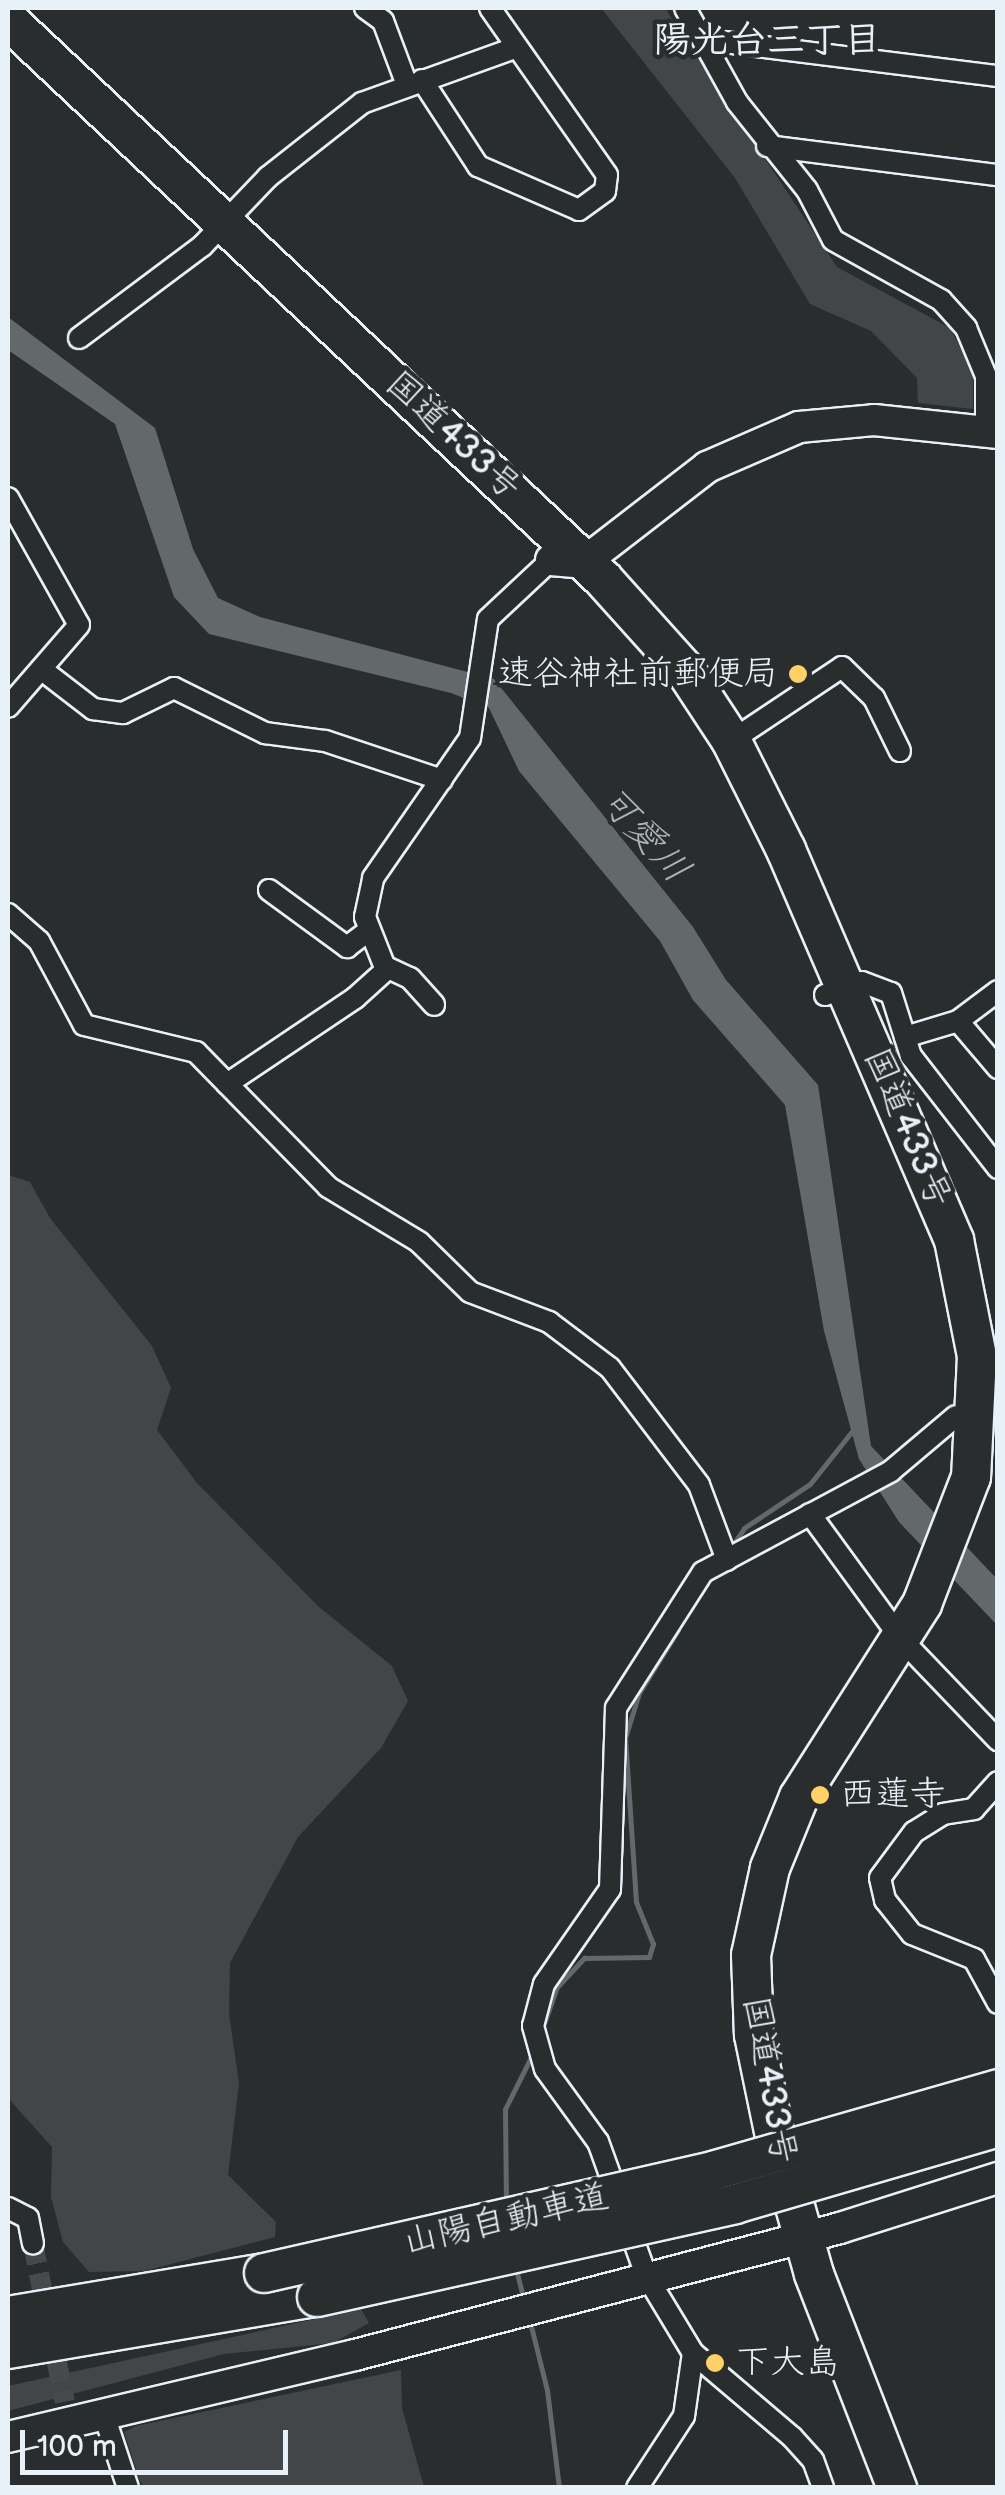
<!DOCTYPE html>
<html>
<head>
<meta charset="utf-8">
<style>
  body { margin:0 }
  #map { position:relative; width:1005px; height:2495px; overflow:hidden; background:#2a2d2e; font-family:"Balsamiq Sans","Klee One",sans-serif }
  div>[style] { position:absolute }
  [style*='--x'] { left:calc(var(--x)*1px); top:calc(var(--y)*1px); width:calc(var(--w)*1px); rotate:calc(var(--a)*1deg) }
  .green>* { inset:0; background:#424648 }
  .water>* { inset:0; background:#63686b }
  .stream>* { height:5px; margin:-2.5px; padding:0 2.5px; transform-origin:2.5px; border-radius:2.5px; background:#63686b }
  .street-tunnel>* { height:20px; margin-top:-10px; transform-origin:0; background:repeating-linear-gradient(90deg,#464a4c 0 20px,transparent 0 30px) }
  .roads { filter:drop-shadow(2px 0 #e8f1f8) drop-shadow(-2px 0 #e8f1f8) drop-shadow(0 2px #e8f1f8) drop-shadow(0 -2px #e8f1f8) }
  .street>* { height:20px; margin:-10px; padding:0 10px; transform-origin:10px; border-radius:10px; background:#2a2d2e }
  .secondary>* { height:30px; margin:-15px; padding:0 15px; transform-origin:15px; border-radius:15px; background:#2a2d2e }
  .highway>* { height:38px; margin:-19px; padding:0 19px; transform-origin:19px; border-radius:19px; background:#2a2d2e }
  .bridges { filter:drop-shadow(2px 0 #e8f1f8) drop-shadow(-2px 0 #e8f1f8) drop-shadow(0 2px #e8f1f8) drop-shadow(0 -2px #e8f1f8) }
  .highway-bridge>* { height:38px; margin:-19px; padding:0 19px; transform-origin:19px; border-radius:19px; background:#2a2d2e }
  .dots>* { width:28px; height:28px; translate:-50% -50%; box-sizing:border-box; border:5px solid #2a2d2e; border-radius:50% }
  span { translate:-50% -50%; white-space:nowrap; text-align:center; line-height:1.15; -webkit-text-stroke:9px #2a2d2e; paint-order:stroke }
  .street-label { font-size:35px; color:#e8f1f8 }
  .poi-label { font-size:35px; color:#e8f1f8 }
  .right { translate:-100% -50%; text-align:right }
  .left { translate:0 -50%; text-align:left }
  .neighbourhood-label { font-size:38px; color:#e8f1f8; font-weight:700 }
  .water-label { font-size:38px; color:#acb3b9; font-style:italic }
  .frame { position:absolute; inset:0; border:10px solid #e8f1f8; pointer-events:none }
  .scale { position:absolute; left:20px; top:2430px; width:268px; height:45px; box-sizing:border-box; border:5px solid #e8f1f8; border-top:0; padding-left:12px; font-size:30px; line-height:35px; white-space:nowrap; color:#e8f1f8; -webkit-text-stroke:8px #2a2d2e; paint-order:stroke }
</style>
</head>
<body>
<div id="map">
  <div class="green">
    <div style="clip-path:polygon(601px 8px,665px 8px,837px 267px,950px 328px,973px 372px,973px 409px,918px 403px,917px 378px,871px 331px,810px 304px,735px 178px)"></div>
    <div style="clip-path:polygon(8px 1175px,30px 1182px,50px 1218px,152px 1346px,171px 1388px,157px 1430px,197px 1483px,319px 1607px,392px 1666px,408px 1701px,381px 1748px,298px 1837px,230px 1963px,229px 2014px,239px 2083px,228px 2175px,276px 2222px,275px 2237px,144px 2271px,89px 2272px,63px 2242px,51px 2197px,52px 2147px,8px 2098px)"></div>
    <div style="clip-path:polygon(361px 2309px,369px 2323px,333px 2343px,224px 2354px,8px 2411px,8px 2386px)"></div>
    <div style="clip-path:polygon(401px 2370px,402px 2408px,424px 2487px,145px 2488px,140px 2481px,124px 2432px,136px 2426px)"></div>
  </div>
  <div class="water">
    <div style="clip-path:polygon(8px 317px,155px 428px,193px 549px,218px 598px,260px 617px,494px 679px,693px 927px,726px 980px,818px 1085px,871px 1446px,997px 1579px,997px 1625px,899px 1522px,859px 1459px,824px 1331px,785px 1105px,693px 1000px,660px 941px,519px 771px,489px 708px,451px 693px,209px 634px,174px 597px,115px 424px,8px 350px)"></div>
  </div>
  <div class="stream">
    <div style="--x:730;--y:1549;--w:25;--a:-56"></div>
    <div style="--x:744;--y:1528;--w:79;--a:-33.7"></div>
    <div style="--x:810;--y:1484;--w:69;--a:-51.5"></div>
    <div style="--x:544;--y:2024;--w:39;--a:-71"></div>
    <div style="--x:557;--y:1987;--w:40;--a:-47"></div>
    <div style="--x:584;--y:1958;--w:65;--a:-0.9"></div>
    <div style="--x:649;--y:1957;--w:14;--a:-73"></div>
    <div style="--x:653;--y:1944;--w:45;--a:-112"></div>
    <div style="--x:636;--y:1902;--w:164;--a:-93.8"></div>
    <div style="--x:625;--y:1738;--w:47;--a:-72.7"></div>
    <div style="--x:639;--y:1693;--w:74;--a:-58.2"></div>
    <div style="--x:506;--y:2205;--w:96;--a:-90.6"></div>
    <div style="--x:505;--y:2109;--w:63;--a:-63.4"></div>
    <div style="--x:515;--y:2265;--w:34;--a:76"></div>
    <div style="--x:529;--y:2318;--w:74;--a:76"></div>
    <div style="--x:547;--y:2390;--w:99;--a:83"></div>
  </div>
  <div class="street-tunnel">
    <div style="--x:33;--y:2244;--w:161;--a:78.6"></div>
  </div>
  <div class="roads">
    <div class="street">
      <div style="--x:365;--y:8;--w:22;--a:36"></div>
      <div style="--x:383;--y:21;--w:68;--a:69.4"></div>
      <div style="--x:685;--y:8;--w:107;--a:61"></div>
      <div style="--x:737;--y:102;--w:112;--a:51.5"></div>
      <div style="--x:807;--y:190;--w:56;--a:62.5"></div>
      <div style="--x:833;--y:240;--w:124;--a:29.1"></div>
      <div style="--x:941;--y:300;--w:38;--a:48"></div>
      <div style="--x:966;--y:328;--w:52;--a:67.4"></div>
      <div style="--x:986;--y:376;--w:56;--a:90"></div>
      <div style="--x:708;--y:40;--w:292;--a:7.1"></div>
      <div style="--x:422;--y:80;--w:103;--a:56.9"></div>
      <div style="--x:478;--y:166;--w:110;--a:23.5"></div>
      <div style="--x:579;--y:210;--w:32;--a:-36"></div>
      <div style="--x:605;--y:191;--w:16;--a:-83"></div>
      <div style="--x:607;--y:175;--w:204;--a:-125"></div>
      <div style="--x:767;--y:146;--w:233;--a:7.2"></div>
      <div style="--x:79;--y:338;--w:154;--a:-36.8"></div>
      <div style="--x:202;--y:246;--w:95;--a:-46.3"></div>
      <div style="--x:268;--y:177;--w:120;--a:-38.2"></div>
      <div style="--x:362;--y:103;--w:163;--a:-19.8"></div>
      <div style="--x:8;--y:498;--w:145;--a:60.8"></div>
      <div style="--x:79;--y:625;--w:108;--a:130.9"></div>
      <div style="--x:41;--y:669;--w:66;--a:37.6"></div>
      <div style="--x:93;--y:709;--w:30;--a:8"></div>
      <div style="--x:123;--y:713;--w:57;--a:-26.1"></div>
      <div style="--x:174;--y:688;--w:102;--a:26.3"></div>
      <div style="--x:265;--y:733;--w:61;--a:7.6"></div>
      <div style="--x:325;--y:741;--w:123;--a:18.4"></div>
      <div style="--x:743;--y:733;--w:119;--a:-33.7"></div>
      <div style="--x:842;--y:667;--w:45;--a:44.1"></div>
      <div style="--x:874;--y:698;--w:59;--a:63.9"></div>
      <div style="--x:269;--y:890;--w:97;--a:36.2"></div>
      <div style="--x:347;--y:947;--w:26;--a:-37"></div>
      <div style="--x:8;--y:914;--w:41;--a:41.1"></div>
      <div style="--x:39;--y:941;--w:95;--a:61.8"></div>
      <div style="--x:84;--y:1025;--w:115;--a:13.6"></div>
      <div style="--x:196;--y:1052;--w:189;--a:45.6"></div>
      <div style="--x:328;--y:1187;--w:106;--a:31.1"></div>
      <div style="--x:419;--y:1242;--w:71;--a:44.4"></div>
      <div style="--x:470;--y:1292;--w:85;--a:20.8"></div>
      <div style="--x:549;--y:1322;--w:76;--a:37"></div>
      <div style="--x:610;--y:1368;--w:147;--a:52.7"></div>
      <div style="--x:699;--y:1485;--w:80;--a:69.5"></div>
      <div style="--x:386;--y:967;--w:26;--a:25"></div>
      <div style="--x:410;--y:978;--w:36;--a:48"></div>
      <div style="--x:825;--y:995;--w:39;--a:-19"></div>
      <div style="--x:862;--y:982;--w:31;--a:21"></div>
      <div style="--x:891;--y:993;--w:66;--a:72.4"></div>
      <div style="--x:911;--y:1056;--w:142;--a:52.2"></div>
      <div style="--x:958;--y:1021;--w:50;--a:-36.9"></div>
      <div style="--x:905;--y:1037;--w:55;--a:-16.8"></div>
      <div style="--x:958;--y:1021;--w:62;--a:49.6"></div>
      <div style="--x:227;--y:1084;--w:154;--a:-33.9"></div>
      <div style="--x:355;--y:998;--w:42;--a:-42.1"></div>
      <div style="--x:386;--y:970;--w:57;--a:-111.6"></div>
      <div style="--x:365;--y:917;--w:40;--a:-78"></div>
      <div style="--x:373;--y:878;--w:170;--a:-55.3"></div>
      <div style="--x:470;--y:738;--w:120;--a:-81.4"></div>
      <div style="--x:488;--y:619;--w:86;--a:-43.1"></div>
      <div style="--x:810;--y:1514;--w:156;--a:53.9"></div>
      <div style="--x:902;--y:1640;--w:139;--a:46.2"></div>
      <div style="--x:998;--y:1782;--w:36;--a:132"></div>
      <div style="--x:974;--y:1809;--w:31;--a:171"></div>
      <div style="--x:943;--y:1814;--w:34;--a:148"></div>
      <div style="--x:914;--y:1832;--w:57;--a:126.5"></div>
      <div style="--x:880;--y:1878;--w:23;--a:77"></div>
      <div style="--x:885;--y:1900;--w:43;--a:51.5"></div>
      <div style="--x:912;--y:1934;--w:67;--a:22"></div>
      <div style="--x:974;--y:1959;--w:50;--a:61.4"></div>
      <div style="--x:8;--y:2208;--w:22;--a:27"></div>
      <div style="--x:28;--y:2218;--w:26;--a:79"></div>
      <div style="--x:693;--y:2353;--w:130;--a:40.3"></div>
      <div style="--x:792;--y:2437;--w:31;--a:48"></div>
      <div style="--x:813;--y:2460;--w:30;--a:70"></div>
      <div style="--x:104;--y:2415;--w:77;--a:71.8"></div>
      <div style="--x:637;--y:2488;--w:86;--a:-56.9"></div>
      <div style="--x:684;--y:2416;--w:64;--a:-81.9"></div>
      <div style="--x:693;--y:2353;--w:91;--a:-121.1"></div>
      <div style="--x:646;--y:2275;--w:141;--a:-109.8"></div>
      <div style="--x:598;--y:2142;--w:90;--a:-126"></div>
      <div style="--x:545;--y:2069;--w:45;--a:-105.6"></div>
      <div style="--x:533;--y:2026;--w:43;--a:-75.3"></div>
      <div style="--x:544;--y:1984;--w:116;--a:-55.2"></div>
      <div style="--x:610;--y:1889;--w:181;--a:-88.1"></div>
      <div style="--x:616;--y:1708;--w:161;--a:-57.4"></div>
      <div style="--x:703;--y:1572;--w:213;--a:-28.2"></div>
      <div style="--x:891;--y:1471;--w:85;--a:-40.2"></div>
    </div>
    <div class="secondary">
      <div style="--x:551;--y:560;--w:32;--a:5"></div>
      <div style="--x:583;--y:563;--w:157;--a:-37.7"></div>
      <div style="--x:707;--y:467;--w:100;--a:-23.5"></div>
      <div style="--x:799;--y:427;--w:75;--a:-5.3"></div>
      <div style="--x:874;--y:420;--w:125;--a:6"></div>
      <div style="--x:8;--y:2437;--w:357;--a:-13.3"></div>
      <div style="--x:355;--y:2355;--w:501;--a:-14.67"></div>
      <div style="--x:840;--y:2228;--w:166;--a:-17.6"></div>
    </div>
    <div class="highway">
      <div style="--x:8;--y:20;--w:816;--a:43.21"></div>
      <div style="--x:603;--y:579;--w:122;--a:48"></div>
      <div style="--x:685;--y:670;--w:84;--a:56.7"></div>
      <div style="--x:731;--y:740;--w:123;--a:63.4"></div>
      <div style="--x:786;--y:850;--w:425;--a:66.7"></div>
      <div style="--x:954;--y:1240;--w:118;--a:78.8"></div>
      <div style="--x:977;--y:1356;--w:121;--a:92.8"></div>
      <div style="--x:971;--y:1477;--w:136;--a:111.1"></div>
      <div style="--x:922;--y:1604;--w:229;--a:122.5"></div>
      <div style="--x:799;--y:1797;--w:77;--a:112.2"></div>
      <div style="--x:770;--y:1868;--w:89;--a:102.3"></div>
      <div style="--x:751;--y:1955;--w:80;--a:87.9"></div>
      <div style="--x:754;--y:2035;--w:103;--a:78.3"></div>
      <div style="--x:775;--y:2136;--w:143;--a:74.2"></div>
      <div style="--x:814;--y:2274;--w:230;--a:68.8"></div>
      <div style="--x:8;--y:2316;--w:260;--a:-9.5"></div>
      <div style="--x:8;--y:2349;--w:313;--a:-9.6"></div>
    </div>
  </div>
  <div class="bridges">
    <div class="highway-bridge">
      <div style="--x:264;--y:2273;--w:464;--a:-12.8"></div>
      <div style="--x:716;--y:2170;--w:293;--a:-16"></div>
      <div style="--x:317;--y:2297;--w:428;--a:-12.5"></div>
      <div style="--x:735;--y:2204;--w:274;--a:-16.3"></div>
    </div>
  </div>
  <div class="dots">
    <div style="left:798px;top:674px;background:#ffd166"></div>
    <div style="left:820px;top:1795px;background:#ffd166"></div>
    <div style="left:715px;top:2363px;background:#ffd166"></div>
  </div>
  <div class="street-label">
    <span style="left:453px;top:436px;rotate:43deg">国道433号</span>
    <span style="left:907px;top:1128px;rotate:67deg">国道433号</span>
    <span style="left:769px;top:2080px;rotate:80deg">国道433号</span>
    <span style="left:506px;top:2220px;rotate:-13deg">山陽自動車道</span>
  </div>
  <div class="poi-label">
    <span class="right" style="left:778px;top:674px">速谷神社前郵便局</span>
    <span class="left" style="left:840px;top:1795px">西蓮寺</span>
    <span class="left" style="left:735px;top:2363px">下大島</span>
  </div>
  <div class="neighbourhood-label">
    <span style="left:767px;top:41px">陽光台三丁目</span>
  </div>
  <div class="water-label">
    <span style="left:644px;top:835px;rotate:48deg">可愛川</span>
  </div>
  <div class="frame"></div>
  <div class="scale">100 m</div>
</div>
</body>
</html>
